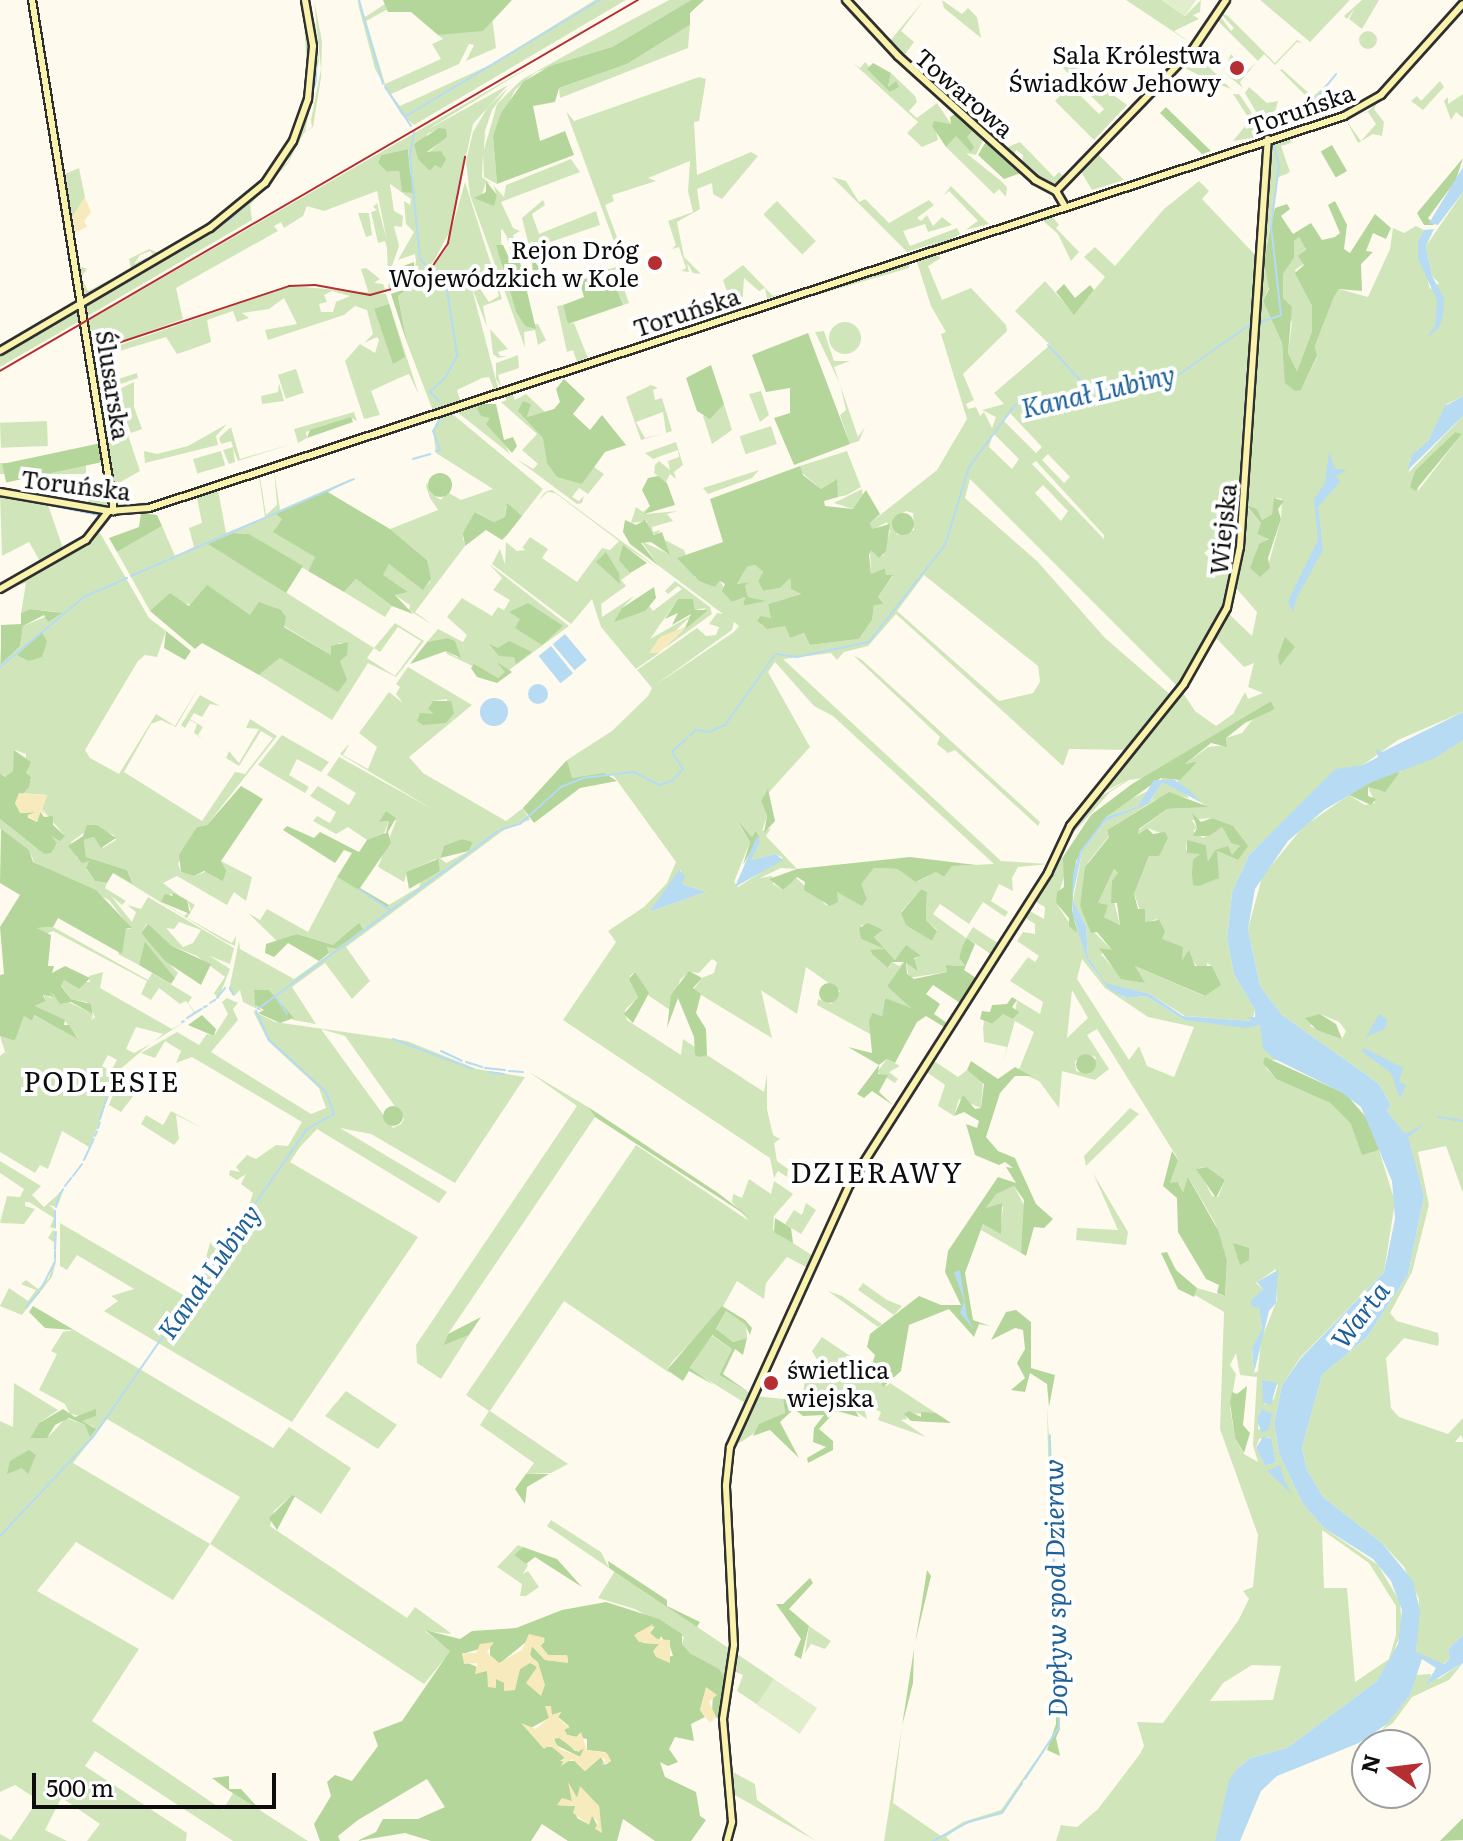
<!DOCTYPE html>
<html>
<head>
<meta charset="utf-8">
<style>
  body { margin:0 }
  #map { position:relative; width:1463px; height:1841px; overflow:hidden; background:#fefbee; font-family:Literata,serif }
  div>[style] { position:absolute }
  [style*='--x'] { left:calc(var(--x)*1px); top:calc(var(--y)*1px); width:calc(var(--w)*1px); rotate:calc(var(--a)*1deg) }
  .green>* { inset:0; background:#d0e6ba; transform-origin:0 0 }
  .round { border-radius:50% }
  .forest>* { inset:0; background:#b4d69a; transform-origin:0 0 }
  .sand>* { inset:0; background:#f7ebbd }
  .pitch>* { inset:0; background:#e1eecb; transform-origin:0 0 }
  .water>* { inset:0; background:#b6dbf2; transform-origin:0 0 }
  .stream>* { height:2px; margin:-1px; padding:0 1px; transform-origin:1px; border-radius:1px; background:#b6dbf2 }
  .roads { filter:drop-shadow(2px 0 #2f2f2f) drop-shadow(-2px 0 #2f2f2f) drop-shadow(0 2px #2f2f2f) drop-shadow(0 -2px #2f2f2f) }
  .secondary>* { height:6px; margin:-3px; padding:0 3px; transform-origin:3px; border-radius:3px; background:#faf3ad }
  .rail>* { height:2px; margin:-1px; padding:0 1px; transform-origin:1px; border-radius:1px; background:#b42e32 }
  .dots>* { width:22px; height:22px; translate:-50% -50%; box-sizing:border-box; border:4px solid #fff; border-radius:50% }
  span { translate:-50% -50%; white-space:nowrap; text-align:center; line-height:1.15; -webkit-text-stroke:8px #fff; paint-order:stroke }
  .poi-label { font-size:24px; color:#0d0d0d }
  .right { translate:-100% -50%; text-align:right }
  .left { translate:0 -50%; text-align:left }
  .street-label { font-size:24px; color:#0d0d0d }
  .water-label { font-size:26px; color:#1e6097; font-style:italic }
  .quarter-label { font-size:28px; color:#0d0d0d; letter-spacing:2px }
  .north { position:absolute; left:1351px; top:1729px; width:80px; height:80px; box-sizing:border-box; background:#fff; border:2px solid #9e9e9e; border-radius:50%; rotate:284deg; font-size:22px; font-weight:700; line-height:32px; text-align:center; color:#0d0d0d }
  .north::after { content:''; display:block; margin:auto; width:28px; height:36px; background:#b42e32; clip-path:polygon(50% 0,100% 100%,50% 72%,0 100%) }
  .scale { position:absolute; left:32px; top:1773px; width:244px; height:36px; box-sizing:border-box; border:4px solid #0d0d0d; border-top:0; padding-left:10px; font-size:24px; line-height:28px; white-space:nowrap; color:#0d0d0d; -webkit-text-stroke:6px #fff; paint-order:stroke }
</style>
</head>
<body>
<div id="map">
  <div class="green">
    <div style="clip-path:polygon(303px 0,311px 46px,308px 90px,297px 128px,272px 171px,250px 196px,218px 221px,156px 258px,150px 251px,140px 255px,134px 264px,146px 258px,147px 263px,85px 294px,80px 286px,77px 265px,87px 269px,81px 277px,88px 291px,131px 269px,129px 259px,149px 249px,159px 253px,207px 225px,247px 195px,277px 162px,297px 123px,307px 77px)"></div>
    <div style="clip-path:polygon(308px 0,316px 26px,319px 60px,305px 132px,312px 127px,311px 120px,321px 69px,314px 0,322px 41px,321px 78px,313px 127px,304px 133px,288px 163px,250px 205px,252px 220px,86px 317px,88px 300px,146px 272px,231px 217px,288px 162px,314px 82px,315px 46px)"></div>
    <div style="clip-path:polygon(357px 0,365px 17px,385px 4px,388px 9px,366px 21px,385px 84px,441px 59px,432px 44px,443px 39px,438px 35px,480px 28px,492px 17px,496px 48px,466px 61px,474px 45px,469px 44px,459px 64px,391px 94px,400px 106px,490px 65px,595px 0,626px 0,414px 125px,401px 114px,375px 69px)"></div>
    <div style="clip-path:polygon(669px 0,691px 0,612px 47px,536px 72px,515px 90px,493px 136px,497px 184px,484px 177px,483px 153px,482px 177px,491px 184px,486px 182px,481px 198px,490px 203px,497px 195px,493px 185px,504px 197px,506px 185px,571px 159px,580px 172px,501px 202px,513px 228px,520px 231px,513px 235px,520px 262px,513px 259px,506px 235px,502px 229px,501px 230px,502px 267px,516px 312px,525px 326px,538px 324px,546px 340px,538px 345px,535px 330px,524px 332px,525px 348px,470px 195px,466px 162px,473px 132px,488px 107px,508px 88px,492px 110px,485px 131px,484px 150px,497px 104px,517px 84px,523px 79px,575px 50px)"></div>
    <div style="clip-path:polygon(924px 0,901px 31px,914px 42px,903px 57px,889px 42px)"></div>
    <div style="clip-path:polygon(942px 0,962px 14px,968px 8px,977px 17px,981px 38px,944px 8px)"></div>
    <div style="clip-path:polygon(1126px 0,1162px 0,1185px 16px,1201px 0,1200px 12px,1193px 15px,1199px 19px,1174px 31px,1192px 44px)"></div>
    <div style="clip-path:polygon(1260px 0,1350px 0,1310px 42px)"></div>
    <div style="clip-path:polygon(1362px 0,1379px 0,1362px 29px,1349px 19px,1355px 8px,1347px 19px,1344px 16px)"></div>
    <div style="clip-path:polygon(1221px 14px,1222px 13px,1228px 16px,1275px 63px,1297px 40px,1303px 43px,1297px 42px,1275px 65px,1264px 54px,1258px 61px,1217px 20px,1217px 19px,1220px 16px,1231px 31px,1234px 28px)"></div>
    <div style="clip-path:polygon(690px 25px,688px 48px,560px 98px,559px 88px,627px 64px)"></div>
    <div class="round" style="left:1359px;top:31px;width:18px;height:18px"></div>
    <div style="clip-path:polygon(1231px 54px,1246px 72px,1256px 63px,1240px 82px,1243px 88px,1225px 73px,1237px 80px,1244px 71px,1228px 61px)"></div>
    <div style="clip-path:polygon(1063px 58px,1127px 105px,1094px 140px,1055px 101px,1070px 85px,1099px 114px,1104px 109px,1059px 64px)"></div>
    <div style="clip-path:polygon(1190px 58px,1201px 59px,1231px 89px,1220px 85px,1210px 95px,1214px 83px,1181px 66px)"></div>
    <div style="clip-path:polygon(865px 62px,891px 92px,896px 81px,888px 87px,891px 73px,915px 96px,917px 102px,909px 111px,917px 118px,937px 103px,951px 124px,934px 122px,938px 140px,922px 147px,907px 133px,918px 122px,853px 63px,860px 68px)"></div>
    <div style="clip-path:polygon(evenodd,536px 63px,427px 130px,508px 85px,473px 124px,450px 231px,434px 261px,414px 281px,390px 291px,388px 286px,396px 268px,410px 265px,400px 267px,403px 275px,415px 269px,416px 260px,415px 254px,398px 260px,414px 232px,406px 224px,404px 201px,410px 205px,411px 199px,390px 184px,394px 211px,403px 216px,402px 227px,394px 226px,399px 246px,388px 277px,387px 248px,385px 241px,378px 243px,371px 212px,377px 210px,373px 207px,377px 203px,387px 241px,377px 191px,324px 211px,307px 206px,303px 216px,284px 228px,281px 222px,274px 226px,278px 231px,176px 288px,183px 319px,97px 350px,91px 348px,86px 322px,536px 63px,437px 130px,441px 141px,428px 153px,444px 154px,430px 171px,426px 165px,427px 134px,437px 130px,536px 63px,408px 149px,413px 178px,402px 191px,399px 171px,387px 172px,378px 163px,381px 155px,408px 149px)"></div>
    <div style="clip-path:polygon(1280px 70px,1282px 69px,1313px 97px,1338px 73px,1314px 102px,1329px 116px,1323px 117px,1317px 107px,1312px 112px,1319px 119px,1310px 112px,1303px 122px,1295px 120px,1310px 100px)"></div>
    <div style="clip-path:polygon(699px 77px,706px 79px,699px 121px,694px 122px,697px 175px,751px 152px,758px 156px,722px 199px,713px 194px,712px 183px,697px 189px,700px 209px,677px 222px,684px 257px,701px 274px,693px 273px,687px 263px,689px 272px,681px 271px,686px 268px,679px 247px,672px 249px,676px 245px,668px 221px,693px 212px,688px 191px,690px 161px,648px 178px,656px 181px,612px 195px,614px 201px,605px 205px,618px 240px,624px 243px,616px 247px,566px 111px,574px 121px)"></div>
    <div style="clip-path:polygon(1440px 81px,1444px 87px,1423px 110px,1411px 101px,1417px 96px,1421px 101px)"></div>
    <div style="clip-path:polygon(1249px 87px,1267px 103px,1278px 101px,1275px 112px,1258px 115px,1245px 93px)"></div>
    <div style="clip-path:polygon(966px 90px,980px 102px,973px 110px,984px 120px,991px 113px,999px 120px,992px 129px,969px 111px,974px 100px,962px 95px)"></div>
    <div style="clip-path:polygon(1233px 94px,1239px 94px,1250px 110px,1260px 130px,1258px 137px,1233px 141px,1250px 120px)"></div>
    <div style="clip-path:polygon(1463px 94px,1463px 118px,1456px 112px,1451px 120px,1444px 101px,1448px 97px,1448px 104px)"></div>
    <div style="clip-path:polygon(1379px 98px,1374px 109px,1384px 122px,1382px 136px,1373px 134px,1358px 143px,1346px 120px,1361px 141px,1376px 124px,1368px 112px,1352px 118px,1367px 112px,1375px 105px,1352px 116px)"></div>
    <div style="clip-path:polygon(975px 128px,985px 136px,976px 155px,966px 153px,1001px 181px,1007px 187px,1006px 197px,999px 189px,994px 194px,946px 147px,956px 135px,966px 137px)"></div>
    <div style="clip-path:polygon(evenodd,1288px 138px,1292px 142px,1281px 146px,1290px 172px,1278px 177px,1264px 263px,1269px 287px,1263px 301px,1282px 343px,1283px 356px,1301px 390px,1317px 357px,1315px 346px,1334px 297px,1339px 289px,1368px 297px,1390px 249px,1393px 228px,1404px 233px,1416px 226px,1424px 230px,1418px 241px,1430px 289px,1439px 283px,1432px 276px,1426px 246px,1463px 192px,1463px 396px,1447px 404px,1428px 441px,1410px 460px,1409px 472px,1463px 416px,1463px 712px,1398px 740px,1363px 765px,1334px 772px,1249px 855px,1232px 892px,1227px 939px,1234px 974px,1255px 1010px,1252px 1021px,1185px 1016px,1150px 994px,1105px 984px,1125px 998px,1146px 996px,1184px 1020px,1260px 1025px,1266px 1050px,1278px 1060px,1269px 1060px,1266px 1068px,1276px 1079px,1330px 1103px,1354px 1127px,1362px 1154px,1379px 1150px,1395px 1202px,1384px 1272px,1300px 1358px,1282px 1385px,1274px 1423px,1279px 1454px,1303px 1504px,1324px 1528px,1378px 1565px,1400px 1602px,1402px 1629px,1389px 1666px,1377px 1681px,1287px 1748px,1250px 1758px,1237px 1769px,1215px 1841px,1056px 1841px,1061px 1825px,1077px 1827px,1098px 1809px,1140px 1754px,1144px 1746px,1137px 1722px,1163px 1723px,1238px 1621px,1249px 1599px,1243px 1591px,1253px 1587px,1258px 1535px,1220px 1429px,1224px 1312px,1193px 1294px,1197px 1288px,1225px 1296px,1227px 1260px,1215px 1223px,1189px 1178px,1183px 1192px,1179px 1183px,1170px 1183px,1178px 1159px,1097px 1029px,1087px 1035px,1109px 1069px,1095px 1080px,1062px 1071px,1059px 1108px,1039px 1081px,1018px 1072px,1034px 1032px,1015px 1021px,1003px 1063px,1007px 1047px,984px 1042px,983px 1028px,984px 1021px,992px 1024px,1002px 1013px,1014px 1019px,1017px 1000px,1040px 1014px,1043px 1002px,1010px 981px,1028px 957px,1035px 962px,1039px 956px,1017px 941px,1023px 932px,1035px 934px,1035px 924px,1024px 917px,1028px 910px,1044px 919px,1045px 907px,1034px 901px,1063px 840px,1097px 799px,1127px 780px,1106px 791px,1196px 669px,1183px 693px,1195px 711px,1216px 726px,1233px 714px,1245px 692px,1248px 699px,1263px 693px,1248px 687px,1254px 663px,1244px 667px,1217px 639px,1211px 646px,1227px 612px,1252px 636px,1257px 612px,1236px 588px,1271px 144px,1288px 138px,1455px 432px,1461px 435px,1418px 491px,1420px 467px,1455px 432px,1288px 138px,1276px 498px,1282px 499px,1281px 519px,1267px 570px,1255px 562px,1257px 548px,1269px 538px,1257px 534px,1261px 523px,1247px 507px,1257px 509px,1262px 520px,1272px 514px,1276px 498px,1288px 138px,1271px 701px,1275px 709px,1256px 715px,1242px 733px,1226px 738px,1227px 745px,1208px 747px,1185px 764px,1198px 761px,1177px 780px,1183px 790px,1173px 779px,1162px 778px,1151px 801px,1106px 821px,1082px 852px,1073px 901px,1086px 926px,1088px 957px,1103px 982px,1088px 962px,1079px 926px,1068px 921px,1056px 903px,1066px 870px,1063px 857px,1059px 858px,1067px 840px,1110px 792px,1129px 780px,1144px 778px,1271px 701px,1288px 138px,1184px 790px,1207px 807px,1167px 809px,1139px 830px,1137px 834px,1147px 828px,1166px 835px,1165px 844px,1149px 856px,1134px 894px,1145px 923px,1157px 919px,1161px 939px,1177px 946px,1183px 960px,1189px 956px,1200px 970px,1207px 970px,1207px 963px,1212px 966px,1217px 983px,1204px 996px,1135px 966px,1144px 983px,1122px 978px,1101px 954px,1112px 950px,1095px 933px,1080px 906px,1088px 862px,1109px 836px,1107px 830px,1155px 800px,1173px 795px,1189px 798px,1184px 790px,1288px 138px,1212px 818px,1235px 829px,1242px 841px,1238px 860px,1217px 851px,1217px 879px,1193px 885px,1200px 854px,1186px 850px,1187px 841px,1206px 845px,1208px 861px,1215px 850px,1225px 848px,1233px 856px,1240px 846px,1231px 843px,1222px 827px,1203px 838px,1193px 831px,1197px 828px,1192px 820px,1212px 818px,1288px 138px,1082px 959px,1105px 988px,1148px 1017px,1194px 1027px,1174px 1077px,1147px 1066px,1139px 1046px,1129px 1060px,1077px 979px,1082px 959px,1288px 138px,1072px 990px,1088px 1018px,1067px 1038px,1072px 990px,1288px 138px,1085px 1054px,1096px 1057px,1089px 1074px,1076px 1071px,1075px 1061px,1085px 1054px,1288px 138px,1207px 1167px,1225px 1180px,1218px 1197px,1212px 1196px,1198px 1168px,1207px 1167px,1288px 138px,1276px 1269px,1277px 1300px,1261px 1340px,1258px 1371px,1254px 1373px,1252px 1349px,1262px 1329px,1259px 1307px,1251px 1300px,1263px 1289px,1256px 1283px,1276px 1269px,1288px 138px,1236px 1353px,1240px 1375px,1257px 1377px,1253px 1445px,1258px 1462px,1244px 1454px,1235px 1438px,1230px 1408px,1236px 1374px,1230px 1365px,1236px 1353px,1288px 138px,1262px 1380px,1278px 1385px,1274px 1399px,1265px 1405px,1262px 1380px,1288px 138px,1260px 1410px,1272px 1413px,1264px 1430px,1258px 1429px,1260px 1410px,1288px 138px,1270px 1437px,1276px 1462px,1265px 1466px,1256px 1448px,1259px 1439px,1270px 1437px,1288px 138px,1322px 1530px,1369px 1563px,1396px 1606px,1396px 1635px,1389px 1659px,1355px 1682px,1347px 1588px,1324px 1588px,1322px 1530px,1288px 138px,1252px 1665px,1281px 1666px,1273px 1700px,1210px 1701px,1223px 1683px,1252px 1665px)"></div>
    <div style="clip-path:polygon(1020px 142px,1054px 177px,1059px 172px,1064px 177px,1073px 168px,1060px 183px,1055px 185px,1037px 179px,1022px 164px,1023px 155px,1016px 150px,1014px 156px,1006px 148px)"></div>
    <div style="clip-path:polygon(1095px 151px,1124px 180px,1092px 190px,1080px 170px)"></div>
    <div style="clip-path:polygon(79px 168px,85px 197px,71px 219px,63px 175px)"></div>
    <div style="clip-path:polygon(832px 177px,846px 181px,859px 202px,865px 199px,889px 223px,929px 200px,934px 205px,917px 218px,921px 221px,927px 215px,933px 226px,942px 217px,952px 225px,928px 232px,925px 224px,903px 231px,910px 246px,957px 228px,960px 234px,944px 243px,908px 254px,941px 241px,907px 252px)"></div>
    <div style="clip-path:polygon(evenodd,1199px 181px,1209px 191px,1202px 199px,1259px 259px,1236px 572px,1217px 629px,1194px 667px,1110px 780px,1068px 825px,1052px 860px,1069px 821px,1129px 750px,1069px 749px,1063px 766px,896px 614px,868px 646px,844px 652px,837px 660px,831px 653px,783px 659px,1001px 861px,1049px 864px,1018px 867px,1012px 878px,1013px 891px,999px 884px,991px 901px,1008px 912px,1005px 917px,983px 902px,969px 924px,940px 904px,933px 914px,966px 938px,973px 927px,999px 944px,992px 955px,967px 938px,959px 958px,965px 966px,946px 965px,951px 969px,947px 972px,909px 978px,906px 963px,918px 970px,914px 959px,920px 956px,906px 946px,895px 960px,874px 937px,883px 930px,861px 925px,861px 939px,884px 949px,870px 952px,889px 968px,892px 962px,899px 966px,904px 962px,887px 986px,911px 1005px,908px 1009px,885px 998px,882px 1016px,871px 1014px,872px 1035px,817px 1005px,818px 999px,831px 1004px,840px 991px,806px 967px,797px 1014px,761px 990px,772px 1038px,693px 990px,702px 978px,714px 973px,717px 962px,712px 959px,699px 973px,689px 972px,680px 980px,670px 1010px,649px 996px,635px 972px,630px 976px,638px 997px,625px 1010px,627px 1020px,681px 1055px,683px 1039px,695px 1047px,695px 1055px,707px 1055px,764px 1092px,767px 1074px,767px 1109px,773px 1135px,780px 1139px,774px 1143px,777px 1161px,788px 1169px,787px 1177px,778px 1171px,774px 1178px,770px 1158px,563px 1020px,616px 942px,608px 931px,644px 907px,667px 883px,676px 862px,613px 775px,571px 778px,567px 760px,612px 731px,648px 696px,652px 688px,637px 670px,697px 628px,706px 636px,716px 635px,719px 627px,709px 624px,717px 613px,723px 614px,659px 566px,641px 541px,669px 554px,665px 540px,684px 550px,686px 555px,678px 558px,695px 572px,694px 577px,715px 587px,720px 581px,732px 602px,745px 597px,743px 606px,765px 601px,748px 597px,745px 586px,750px 582px,737px 584px,747px 567px,755px 565px,763px 572px,758px 581px,763px 591px,780px 588px,790px 577px,791px 589px,801px 594px,768px 604px,772px 618px,758px 617px,762px 626px,785px 626px,790px 638px,804px 633px,810px 645px,859px 639px,872px 620px,874px 604px,884px 604px,878px 597px,893px 576px,886px 575px,885px 568px,871px 574px,870px 549px,883px 556px,890px 531px,887px 522px,872px 530px,870px 523px,937px 470px,967px 419px,941px 334px,946px 332px,931px 306px,917px 262px,927px 255px,918px 257px,933px 252px,941px 258px,928px 266px,942px 300px,971px 288px,1006px 325px,1007px 331px,963px 374px,974px 400px,966px 404px,968px 409px,976px 407px,980px 416px,984px 412px,992px 428px,996px 417px,982px 410px,1004px 404px,994px 393px,1050px 345px,1015px 311px,1045px 281px,1074px 314px,1105px 277px,1084px 257px,1095px 247px,1115px 266px,1164px 209px,1199px 181px,1009px 412px,1042px 447px,1036px 453px,1003px 420px,1009px 412px,1199px 181px,993px 433px,1019px 459px,1012px 469px,989px 447px,993px 433px,1199px 181px,1048px 454px,1070px 477px,1064px 483px,1042px 460px,1048px 454px,1199px 181px,1036px 461px,1104px 535px,1104px 539px,1032px 464px,1036px 461px,1199px 181px,970px 479px,1178px 687px,1172px 696px,1105px 638px,1037px 561px,965px 498px,970px 479px,1199px 181px,1043px 485px,1068px 511px,1061px 521px,1035px 493px,1043px 485px,1199px 181px,906px 511px,913px 513px,914px 530px,897px 535px,893px 519px,906px 511px,1199px 181px,1211px 547px,1234px 571px,1231px 577px,1204px 553px,1211px 547px,1199px 181px,924px 575px,1038px 666px,1040px 682px,1033px 693px,999px 701px,897px 611px,924px 575px,1199px 181px,734px 622px,739px 626px,734px 632px,654px 686px,732px 630px,734px 622px,1199px 181px,775px 662px,814px 706px,833px 716px,994px 864px,952px 866px,944px 877px,936px 872px,917px 882px,897px 869px,874px 868px,860px 884px,867px 899px,862px 905px,838px 892px,834px 894px,838px 902px,826px 905px,794px 876px,783px 890px,773px 884px,772px 876px,760px 878px,781px 868px,797px 869px,766px 836px,771px 828px,762px 831px,767px 816px,761px 801px,810px 747px,768px 672px,775px 662px,1199px 181px,737px 821px,752px 837px,758px 833px,751px 860px,776px 854px,783px 858px,738px 887px,734px 882px,750px 842px,737px 821px,1199px 181px,681px 870px,682px 884px,706px 892px,649px 912px,681px 870px,1199px 181px,921px 889px,927px 892px,926px 920px,937px 930px,932px 941px,906px 924px,901px 912px,921px 889px)"></div>
    <div style="clip-path:polygon(465px 182px,502px 299px,483px 306px,487px 327px,472px 288px,478px 286px,489px 302px,499px 296px,496px 284px,487px 277px,471px 285px,498px 388px,494px 389px,489px 377px,482px 378px,457px 390px,461px 403px,433px 411px,407px 343px,398px 296px,422px 280px,446px 249px)"></div>
    <div style="clip-path:polygon(951px 186px,989px 224px,965px 230px,978px 221px,949px 191px,943px 196px)"></div>
    <div style="clip-path:polygon(543px 200px,545px 205px,532px 214px,539px 234px,596px 211px,600px 225px,536px 247px,531px 254px,522px 218px)"></div>
    <div style="left:777px;top:201px;width:56px;height:19px;rotate:46deg"></div>
    <div style="clip-path:polygon(358px 213px,369px 213px,372px 235px,366px 237px)"></div>
    <div style="clip-path:polygon(1051px 215px,1059px 225px,1056px 228px,1079px 252px,1071px 261px,1058px 234px,1041px 219px)"></div>
    <div style="clip-path:polygon(1299px 237px,1306px 248px,1301px 253px,1304px 264px,1295px 270px,1312px 306px,1312px 331px,1297px 371px,1288px 353px,1292px 323px,1283px 298px,1283px 274px,1294px 258px,1293px 241px)"></div>
    <div style="clip-path:polygon(910px 261px,909px 268px,741px 317px,902px 264px)"></div>
    <div style="clip-path:polygon(743px 265px,773px 296px,784px 293px,767px 299px,765px 288px,759px 291px,744px 278px,742px 308px,725px 313px,740px 302px,735px 296px,727px 298px,723px 308px,719px 298px,728px 294px,723px 280px)"></div>
    <div style="clip-path:polygon(616px 267px,629px 303px,623px 305px,609px 269px)"></div>
    <div style="clip-path:polygon(366px 268px,380px 279px,374px 283px,383px 284px,386px 292px,369px 294px,361px 269px,351px 271px)"></div>
    <div style="clip-path:polygon(evenodd,291px 286px,386px 294px,419px 395px,409px 374px,399px 378px,371px 391px,380px 415px,364px 419px,345px 361px,360px 344px,375px 353px,379px 340px,377px 337px,364px 343px,373px 334px,367px 310px,355px 306px,344px 315px,268px 340px,265px 330px,297px 324px,284px 298px,269px 309px,242px 313px,249px 318px,237px 322px,233px 311px,207px 320px,211px 342px,192px 349px,177px 354px,166px 337px,103px 356px,100px 369px,97px 353px,291px 286px,332px 291px,350px 296px,336px 302px,333px 312px,321px 312px,319px 304px,327px 302px,324px 295px,332px 291px,291px 286px,374px 309px,388px 312px,396px 336px,393px 363px,374px 309px)"></div>
    <div style="clip-path:polygon(563px 305px,568px 324px,574px 323px,588px 358px,577px 362px,573px 350px,567px 352px,557px 306px)"></div>
    <div style="clip-path:polygon(78px 308px,83px 319px,0 367px,0 354px)"></div>
    <div class="round" style="left:829px;top:322px;width:32px;height:32px"></div>
    <div style="clip-path:polygon(490px 329px,508px 349px,498px 352px,500px 356px,507px 356px,498px 358px,493px 354px)"></div>
    <div style="clip-path:polygon(824px 331px,834px 361px,850px 361px,834px 367px,858px 437px,865px 427px,859px 441px,850px 444px,840px 415px,846px 410px,840px 384px,815px 332px)"></div>
    <div style="clip-path:polygon(518px 355px,519px 368px,498px 375px,501px 387px,496px 379px,496px 363px)"></div>
    <div style="clip-path:polygon(95px 356px,98px 373px,106px 373px,103px 376px,111px 374px,110px 365px,115px 380px,137px 373px,138px 378px,112px 387px,140px 471px,119px 483px,122px 505px,148px 502px,147px 506px,116px 505px,93px 359px)"></div>
    <div style="left:296px;top:369px;width:25px;height:19px;rotate:72deg"></div>
    <div style="clip-path:polygon(134px 382px,134px 407px,142px 429px,131px 433px,115px 391px)"></div>
    <div style="clip-path:polygon(279px 383px,284px 401px,262px 404px,261px 396px,278px 392px)"></div>
    <div style="clip-path:polygon(651px 385px,658px 388px,653px 390px,655px 400px,662px 398px,672px 431px,666px 433px,663px 412px,636px 422px,645px 438px,665px 433px,641px 440px,626px 397px)"></div>
    <div style="clip-path:polygon(761px 391px,769px 415px,760px 422px,749px 394px)"></div>
    <div style="clip-path:polygon(512px 392px,515px 400px,526px 394px,545px 412px,527px 417px,531px 403px,522px 413px,544px 438px,547px 463px,582px 484px,594px 467px,604px 474px,588px 494px,579px 488px,572px 497px,579px 501px,584px 496px,582px 503px,577px 504px,515px 458px,533px 469px,538px 464px,522px 450px,537px 434px,501px 402px,507px 400px,502px 394px)"></div>
    <div style="clip-path:polygon(496px 398px,482px 404px,510px 454px,457px 412px)"></div>
    <div style="clip-path:polygon(724px 404px,732px 430px,712px 444px,703px 416px)"></div>
    <div style="clip-path:polygon(354px 412px,357px 421px,351px 418px,306px 432px,307px 438px,298px 443px,294px 429px)"></div>
    <div style="clip-path:polygon(450px 412px,543px 489px,522px 516px,506px 506px,505px 517px,494px 522px,476px 512px,463px 538px,465px 546px,415px 612px,434px 626px,409px 610px,410px 605px,395px 595px,407px 592px,382px 575px,389px 564px,423px 589px,430px 582px,427px 560px,390px 529px,438px 510px,430px 498px,426px 486px,427px 482px,430px 493px,441px 500px,447px 492px,461px 500px,493px 489px,436px 453px,433px 430px,438px 419px,428px 423px,427px 419px)"></div>
    <div style="left:47px;top:421px;width:25px;height:47px;rotate:88deg"></div>
    <div style="clip-path:polygon(98px 422px,112px 499px,110px 507px,0 489px,88px 503px,90px 495px,107px 497px,108px 486px,94px 486px,108px 479px)"></div>
    <div style="clip-path:polygon(227px 424px,216px 436px,218px 445px,145px 463px,144px 451px,157px 454px,188px 446px)"></div>
    <div style="left:771px;top:426px;width:19px;height:33px;rotate:72deg"></div>
    <div style="clip-path:polygon(231px 427px,240px 459px,295px 443px,238px 461px,233px 448px,235px 462px,229px 464px,223px 450px,233px 447px,231px 441px,221px 444px,219px 438px)"></div>
    <div style="clip-path:polygon(676px 442px,683px 465px,674px 472px,676px 479px,670px 474px,666px 482px,654px 473px,655px 465px,659px 461px,670px 470px,668px 461px,679px 457px,678px 450px,653px 459px,645px 453px)"></div>
    <div style="left:221px;top:451px;width:15px;height:29px;rotate:74deg"></div>
    <div style="clip-path:polygon(847px 451px,861px 487px,847px 495px,838px 497px,835px 480px,821px 489px,801px 472px,800px 466px)"></div>
    <div style="left:86px;top:463px;width:11px;height:86px;rotate:90deg"></div>
    <div style="clip-path:polygon(evenodd,274px 470px,280px 510px,353px 478px,282px 519px,275px 529px,315px 557px,308px 571px,249px 534px,233px 533px,209px 544px,374px 648px,395px 623px,424px 641px,396px 677px,368px 663px,332px 720px,259px 675px,280px 658px,343px 676px,340px 661px,348px 644px,339px 643px,331px 655px,284px 626px,166px 599px,150px 611px,117px 552px,162px 526px,175px 556px,194px 547px,189px 528px,202px 523px,197px 498px,191px 498px,221px 487px,225px 487px,218px 490px,226px 533px,265px 517px,259px 477px,266px 473px,268px 474px,260px 477px,266px 515px,277px 505px,274px 470px,398px 627px,421px 641px,395px 676px,367px 658px,374px 648px,380px 652px,398px 627px)"></div>
    <div style="clip-path:polygon(759px 470px,752px 478px,708px 494px,703px 488px)"></div>
    <div style="clip-path:polygon(862px 489px,863px 497px,853px 509px,834px 503px)"></div>
    <div style="clip-path:polygon(552px 490px,658px 568px,626px 547px,625px 563px,631px 573px,621px 580px,626px 586px,601px 604px,602px 617px,634px 596px,622px 608px,648px 604px,653px 611px,682px 589px,678px 586px,668px 594px,665px 591px,675px 581px,710px 607px,712px 614px,662px 650px,706px 608px,695px 610px,693px 599px,678px 599px,650px 639px,692px 615px,668px 638px,660px 638px,650px 652px,659px 653px,636px 669px,601px 627px,592px 599px,571px 624px,492px 564px,500px 549px,505px 564px,506px 542px,517px 551px,526px 550px,522px 548px,530px 537px,548px 549px,542px 558px,577px 582px,602px 548px,610px 550px,619px 541px,555px 493px,547px 492px,539px 501px,544px 493px,547px 491px)"></div>
    <div style="clip-path:polygon(0 494px,101px 512px,104px 516px,95px 530px,89px 530px,101px 515px,48px 505px,63px 548px,79px 539px,80px 541px,41px 563px,29px 542px,2px 556px)"></div>
    <div style="clip-path:polygon(650px 506px,646px 514px,678px 511px,667px 514px,673px 521px,652px 527px,653px 532px,661px 530px,656px 535px,647px 529px,647px 521px,631px 523px,636px 507px,643px 512px)"></div>
    <div style="clip-path:polygon(evenodd,100px 533px,149px 618px,166px 631px,157px 657px,145px 655px,138px 661px,85px 750px,90px 758px,119px 774px,156px 714px,175px 726px,200px 685px,176px 727px,161px 720px,151px 724px,124px 772px,202px 821px,235px 772px,245px 774px,273px 738px,261px 731px,239px 766px,226px 758px,229px 751px,239px 763px,259px 729px,246px 728px,250px 719px,277px 736px,207px 825px,197px 827px,178px 864px,181px 872px,194px 876px,221px 866px,221px 861px,252px 877px,246px 901px,234px 892px,227px 905px,177px 876px,163px 883px,184px 899px,177px 899px,173px 892px,161px 902px,184px 916px,191px 910px,187px 900px,195px 905px,187px 918px,232px 943px,236px 936px,235px 946px,224px 941px,113px 873px,133px 883px,127px 870px,86px 857px,84px 840px,94px 837px,103px 848px,116px 840px,114px 835px,92px 827px,71px 842px,77px 858px,89px 861px,86px 869px,95px 881px,107px 883px,105px 888px,126px 901px,122px 905px,111px 896px,132px 922px,136px 912px,127px 905px,141px 909px,148px 897px,234px 948px,230px 964px,210px 956px,230px 969px,218px 999px,214px 993px,225px 977px,197px 956px,172px 946px,147px 924px,141px 933px,178px 973px,175px 978px,146px 944px,139px 965px,118px 954px,126px 928px,131px 929px,109px 900px,34px 862px,30px 852px,0 829px,0 819px,44px 854px,57px 844px,50px 835px,64px 835px,42px 809px,47px 795px,19px 793px,31px 780px,25px 773px,26px 754px,15px 750px,13px 771px,6px 777px,0 773px,0 644px,1px 662px,20px 646px,23px 626px,57px 612px,30px 609px,21px 613px,26px 583px,4px 589px,100px 533px,38px 637px,45px 640px,39px 658px,18px 655px,38px 637px,100px 533px,179px 922px,201px 930px,193px 943px,183px 947px,166px 928px,174px 929px,179px 922px)"></div>
    <div style="clip-path:polygon(489px 564px,569px 626px,498px 678px,447px 654px,445px 650px,458px 658px,447px 638px,427px 642px,438px 629px,463px 642px,467px 635px,447px 617px,462px 598px,492px 616px,498px 607px,504px 610px,510px 600px,493px 590px,502px 578px)"></div>
    <div style="clip-path:polygon(356px 579px,392px 606px,385px 617px,344px 592px)"></div>
    <div style="clip-path:polygon(853px 655px,862px 660px,1040px 822px,1038px 826px,955px 750px,948px 753px,937px 744px,940px 737px)"></div>
    <div style="clip-path:polygon(evenodd,408px 667px,472px 705px,409px 757px,423px 773px,506px 821px,523px 808px,533px 825px,530px 820px,508px 827px,346px 947px,370px 981px,352px 999px,325px 963px,292px 987px,316px 1024px,293px 1020px,269px 990px,254px 990px,256px 1006px,264px 1012px,243px 1002px,240px 990px,234px 996px,229px 990px,239px 941px,240px 949px,294px 979px,329px 954px,327px 947px,336px 949px,363px 925px,333px 945px,297px 934px,278px 942px,248px 913px,260px 920px,267px 909px,308px 932px,337px 877px,387px 906px,419px 887px,422px 878px,440px 871px,436px 859px,407px 872px,404px 882px,378px 867px,396px 821px,386px 812px,380px 822px,389px 821px,382px 839px,367px 840px,348px 827px,336px 834px,313px 821px,317px 816px,330px 823px,336px 812px,310px 796px,318px 786px,349px 805px,356px 793px,327px 775px,339px 757px,434px 810px,340px 754px,348px 745px,349px 745px,343px 755px,368px 769px,377px 747px,359px 733px,389px 692px,403px 703px,396px 694px,400px 687px,396px 684px,408px 667px,447px 699px,447px 721px,421px 723px,424px 716px,434px 715px,433px 701px,447px 699px,408px 667px,462px 839px,473px 842px,469px 851px,446px 863px,440px 858px,443px 848px,462px 839px)"></div>
    <div style="clip-path:polygon(200px 695px,220px 706px,210px 704px,202px 717px,194px 713px,190px 719px,203px 727px,198px 735px,203px 739px,194px 733px,197px 724px,190px 720px,185px 728px,181px 725px)"></div>
    <div style="clip-path:polygon(282px 735px,329px 762px,321px 772px,297px 759px,289px 775px,309px 787px,305px 793px,258px 765px)"></div>
    <div style="clip-path:polygon(evenodd,1463px 740px,1463px 1193px,1446px 1146px,1418px 1152px,1429px 1205px,1412px 1272px,1390px 1313px,1397px 1321px,1438px 1333px,1439px 1340px,1438px 1346px,1404px 1338px,1386px 1358px,1391px 1408px,1399px 1417px,1448px 1434px,1463px 1418px,1463px 1440px,1461px 1435px,1455px 1442px,1463px 1442px,1463px 1635px,1448px 1649px,1450px 1658px,1443px 1664px,1416px 1653px,1419px 1599px,1404px 1567px,1382px 1543px,1323px 1497px,1307px 1470px,1302px 1448px,1322px 1375px,1367px 1337px,1408px 1275px,1424px 1196px,1407px 1137px,1428px 1122px,1405px 1135px,1387px 1111px,1391px 1105px,1378px 1083px,1282px 1015px,1260px 986px,1248px 929px,1262px 877px,1303px 827px,1349px 795px,1365px 805px,1375px 803px,1368px 787px,1381px 791px,1406px 766px,1463px 740px,1320px 1014px,1339px 1022px,1346px 1031px,1342px 1039px,1310px 1026px,1320px 1014px)"></div>
    <div style="clip-path:polygon(1148px 791px,1138px 806px,1106px 817px,1120px 804px)"></div>
    <div style="clip-path:polygon(1114px 869px,1118px 873px,1114px 902px,1120px 925px,1104px 917px,1098px 903px)"></div>
    <div style="clip-path:polygon(53px 927px,148px 980px,152px 973px,192px 997px,188px 1003px,195px 1012px,207px 1007px,187px 1019px,194px 1012px,186px 1001px,180px 1004px,159px 988px,151px 1000px,141px 994px,147px 981px,53px 931px,46px 934px,37px 928px)"></div>
    <div style="clip-path:polygon(103px 972px,100px 988px,172px 1029px,186px 1021px,153px 1042px,163px 1034px,136px 1027px,126px 1049px,134px 1053px,150px 1044px,118px 1071px,112px 1069px,117px 1060px,108px 1055px,102px 1066px,117px 1074px,85px 1160px,89px 1147px,62px 1131px,48px 1169px,40px 1165px,35px 1173px,0 1152px,0 1056px,5px 1052px,0 1036px,15px 1041px,24px 1016px,32px 1021px,33px 1015px,78px 1038px,65px 1021px,35px 1006px,46px 1001px,44px 995px,52px 998px,50px 993px,91px 1013px,92px 1020px,95px 1017px,87px 1002px,71px 999px,61px 985px,64px 980px,79px 989px,83px 982px,90px 982px,89px 976px)"></div>
    <div style="clip-path:polygon(evenodd,227px 998px,238px 1003px,233px 1009px,238px 1020px,211px 1052px,311px 1114px,326px 1108px,319px 1088px,268px 1041px,253px 1011px,275px 1022px,407px 1041px,477px 1069px,525px 1077px,455px 1183px,371px 1134px,340px 1128px,447px 1192px,439px 1203px,317px 1129px,300px 1147px,290px 1162px,418px 1237px,292px 1422px,104px 1311px,118px 1301px,111px 1296px,134px 1289px,77px 1255px,67px 1270px,60px 1266px,60px 1223px,185px 1296px,201px 1276px,210px 1243px,223px 1240px,250px 1202px,253px 1193px,241px 1184px,246px 1174px,237px 1180px,229px 1175px,230px 1170px,240px 1172px,236px 1167px,247px 1155px,256px 1159px,276px 1145px,288px 1146px,302px 1122px,297px 1119px,192px 1057px,176px 1063px,181px 1051px,165px 1041px,155px 1058px,141px 1053px,177px 1032px,199px 1045px,207px 1034px,214px 1036px,228px 1014px,222px 1002px,227px 998px,321px 1029px,345px 1036px,404px 1119px,401px 1124px,393px 1128px,321px 1029px)"></div>
    <div style="clip-path:polygon(887px 1059px,900px 1066px,889px 1072px,898px 1079px,895px 1083px,877px 1072px)"></div>
    <div style="clip-path:polygon(931px 1059px,958px 1077px,967px 1070px,983px 1082px,981px 1108px,959px 1099px,954px 1116px,938px 1106px,945px 1085px,924px 1070px)"></div>
    <div style="clip-path:polygon(529px 1072px,588px 1107px,595px 1117px,448px 1334px,445px 1344px,469px 1335px,441px 1379px,417px 1363px,416px 1345px,577px 1106px)"></div>
    <div style="clip-path:polygon(119px 1080px,137px 1091px,121px 1112px,109px 1105px)"></div>
    <div style="clip-path:polygon(1130px 1108px,1139px 1114px,1086px 1166px,1084px 1156px)"></div>
    <div style="clip-path:polygon(171px 1111px,206px 1130px,176px 1115px,179px 1139px,174px 1145px,141px 1124px,146px 1115px,163px 1125px)"></div>
    <div style="clip-path:polygon(636px 1145px,749px 1221px,732px 1202px,733px 1194px,742px 1198px,749px 1179px,771px 1194px,774px 1181px,793px 1194px,774px 1216px,773px 1230px,813px 1256px,808px 1268px,787px 1257px,766px 1283px,764px 1299px,737px 1281px,720px 1312px,673px 1361px,667px 1370px,671px 1374px,564px 1301px,490px 1411px,568px 1464px,551px 1473px,526px 1474px,534px 1463px,480px 1425px,489px 1411px,466px 1395px)"></div>
    <div style="clip-path:polygon(0 1161px,41px 1186px,32px 1195px,44px 1207px,64px 1189px,57px 1207px,49px 1205px,56px 1211px,56px 1229px,50px 1227px,54px 1218px,29px 1202px,25px 1202px,25px 1206px,35px 1209px,24px 1224px,0 1223px,7px 1196px,20px 1197px,24px 1189px,0 1173px)"></div>
    <div style="clip-path:polygon(1093px 1173px,1128px 1232px,1126px 1245px,1076px 1240px,1077px 1228px,1118px 1230px)"></div>
    <div style="clip-path:polygon(1014px 1186px,1025px 1207px,1021px 1253px,981px 1230px,984px 1223px,1000px 1232px,1003px 1207px,986px 1208px,995px 1194px)"></div>
    <div style="clip-path:polygon(806px 1203px,816px 1210px,801px 1234px,785px 1224px,794px 1210px,802px 1215px)"></div>
    <div style="clip-path:polygon(53px 1230px,56px 1232px,56px 1261px,52px 1277px,22px 1315px,0 1306px,9px 1288px,28px 1301px,36px 1290px,21px 1284px,26px 1280px,38px 1289px,49px 1278px,54px 1262px,55px 1243px,48px 1238px)"></div>
    <div style="clip-path:polygon(863px 1283px,887px 1300px,902px 1306px,894px 1315px,858px 1290px)"></div>
    <div style="clip-path:polygon(828px 1291px,842px 1296px,882px 1324px,878px 1327px)"></div>
    <div style="clip-path:polygon(726px 1311px,746px 1324px,747px 1338px,733px 1342px,716px 1330px)"></div>
    <div style="clip-path:polygon(evenodd,74px 1330px,273px 1448px,289px 1427px,351px 1468px,321px 1514px,292px 1495px,274px 1511px,270px 1526px,407px 1618px,415px 1607px,452px 1634px,425px 1631px,451px 1651px,424px 1684px,210px 1544px,173px 1600px,76px 1542px,37px 1591px,139px 1649px,92px 1721px,223px 1810px,233px 1793px,308px 1841px,233px 1841px,95px 1751px,85px 1766px,187px 1833px,186px 1841px,87px 1841px,100px 1824px,65px 1800px,74px 1786px,64px 1793px,45px 1830px,67px 1841px,0 1841px,0 1834px,11px 1840px,34px 1806px,32px 1796px,15px 1785px,0 1792px,0 1421px,13px 1427px,14px 1383px,58px 1410px,39px 1423px,30px 1438px,49px 1436px,66px 1418px,85px 1425px,90px 1435px,94px 1427px,81px 1421px,89px 1418px,70px 1414px,65px 1404px,39px 1390px,57px 1354px,51px 1351px,63px 1332px,74px 1330px,107px 1419px,240px 1497px,210px 1544px,73px 1463px,107px 1419px)"></div>
    <div style="clip-path:polygon(711px 1335px,732px 1349px,719px 1375px,755px 1396px,783px 1399px,785px 1413px,741px 1442px,727px 1445px,745px 1403px,690px 1369px)"></div>
    <div style="clip-path:polygon(822px 1337px,868px 1368px,868px 1377px,888px 1368px,881px 1381px,886px 1386px,890px 1383px,936px 1413px,905px 1414px,907px 1419px,901px 1420px,926px 1437px,878px 1420px,881px 1412px,863px 1404px,867px 1419px,849px 1407px,794px 1401px,803px 1393px,807px 1367px,819px 1363px,812px 1351px)"></div>
    <div style="clip-path:polygon(346px 1391px,397px 1425px,378px 1449px,325px 1416px)"></div>
    <div style="clip-path:polygon(1047px 1406px,1054px 1519px,1052px 1543px,1049px 1493px)"></div>
    <div style="clip-path:polygon(551px 1520px,601px 1552px,609px 1568px,547px 1526px)"></div>
    <div style="clip-path:polygon(518px 1545px,523px 1547px,514px 1555px,528px 1565px,523px 1574px,528px 1571px,539px 1587px,526px 1596px,520px 1596px,522px 1584px,497px 1567px)"></div>
    <div style="clip-path:polygon(615px 1571px,774px 1679px,758px 1705px,737px 1691px,743px 1675px,728px 1669px,726px 1680px,691px 1654px,682px 1644px,684px 1637px,635px 1609px,598px 1598px)"></div>
    <div style="clip-path:polygon(809px 1626px,831px 1641px,825px 1649px,811px 1644px,805px 1653px)"></div>
    <div style="clip-path:polygon(1463px 1663px,1449px 1680px,1412px 1697px,1393px 1723px,1381px 1731px,1410px 1695px,1416px 1675px,1431px 1674px,1430px 1684px,1434px 1676px,1438px 1679px)"></div>
    <div style="clip-path:polygon(902px 1726px,893px 1803px,941px 1836px,963px 1822px,1001px 1810px,1049px 1741px,1004px 1812px,963px 1825px,946px 1837px,950px 1841px,884px 1841px)"></div>
    <div style="clip-path:polygon(733px 1772px,755px 1784px,757px 1800px,816px 1841px,733px 1794px)"></div>
  </div>
  <div class="forest">
    <div style="clip-path:polygon(383px 0,512px 0,483px 31px,438px 35px,411px 12px,388px 12px)"></div>
    <div style="clip-path:polygon(691px 0,704px 0,690px 13px,690px 25px,627px 64px,559px 88px,555px 102px,533px 106px,540px 141px,565px 131px,574px 155px,497px 184px,493px 136px,501px 113px,523px 82px,550px 66px,612px 47px)"></div>
    <div style="clip-path:polygon(873px 63px,891px 73px,888px 87px,896px 81px,899px 87px,890px 92px,867px 69px)"></div>
    <div style="clip-path:polygon(1166px 107px,1172px 113px,1211px 151px,1202px 154px,1160px 113px)"></div>
    <div style="clip-path:polygon(957px 113px,975px 128px,967px 137px,974px 147px,971px 152px,956px 136px,946px 147px,932px 126px,934px 121px,951px 124px,950px 117px)"></div>
    <div style="clip-path:polygon(439px 128px,446px 129px,447px 137px,427px 152px,441px 151px,446px 159px,441px 168px,435px 165px,430px 171px,418px 159px,414px 144px)"></div>
    <div style="clip-path:polygon(988px 138px,1012px 167px,1021px 173px,1004px 179px,978px 155px)"></div>
    <div style="left:1332px;top:145px;width:30px;height:13px;rotate:60deg"></div>
    <div style="clip-path:polygon(408px 149px,410px 171px,415px 193px,402px 192px,399px 171px,387px 172px,378px 163px,381px 155px)"></div>
    <div style="clip-path:polygon(1463px 158px,1456px 180px,1428px 218px,1434px 225px,1424px 225px,1417px 213px)"></div>
    <div style="clip-path:polygon(486px 181px,497px 195px,494px 206px,474px 198px,486px 192px)"></div>
    <div style="clip-path:polygon(evenodd,1335px 201px,1347px 225px,1344px 249px,1350px 253px,1375px 214px,1391px 228px,1386px 239px,1373px 233px,1366px 251px,1373px 252px,1361px 264px,1362px 291px,1339px 289px,1334px 297px,1315px 346px,1317px 356px,1301px 390px,1295px 391px,1285px 383px,1282px 343px,1263px 301px,1269px 289px,1264px 263px,1271px 223px,1275px 208px,1287px 204px,1290px 209px,1281px 216px,1293px 234px,1311px 223px,1322px 240px,1335px 237px,1340px 233px,1328px 205px,1335px 201px,1299px 237px,1306px 249px,1298px 256px,1304px 265px,1295px 273px,1312px 306px,1312px 331px,1297px 371px,1288px 353px,1292px 307px,1283px 298px,1283px 274px,1294px 258px,1294px 241px,1299px 237px)"></div>
    <div style="clip-path:polygon(496px 245px,503px 245px,511px 262px,520px 262px,536px 329px,525px 326px,516px 312px)"></div>
    <div style="clip-path:polygon(543px 246px,549px 278px,534px 282px,531px 254px)"></div>
    <div style="clip-path:polygon(414px 262px,414px 278px,402px 275px,400px 283px,392px 284px,395px 269px)"></div>
    <div style="clip-path:polygon(609px 269px,623px 305px,568px 324px,563px 305px,584px 297px,579px 280px)"></div>
    <div style="clip-path:polygon(1064px 284px,1075px 298px,1090px 285px,1094px 290px,1074px 315px,1056px 292px)"></div>
    <div style="clip-path:polygon(411px 287px,398px 296px,407px 343px,391px 294px)"></div>
    <div style="clip-path:polygon(389px 304px,405px 357px,393px 364px,374px 309px)"></div>
    <div style="clip-path:polygon(808px 333px,850px 444px,794px 465px,774px 418px,790px 413px,790px 388px,766px 392px,752px 355px)"></div>
    <div style="clip-path:polygon(711px 365px,724px 404px,710px 419px,697px 411px,686px 378px)"></div>
    <div style="clip-path:polygon(564px 379px,585px 399px,573px 414px,590px 430px,602px 415px,626px 445px,605px 452px,582px 484px,557px 477px,547px 463px,543px 438px,518px 411px,523px 401px,531px 404px,527px 417px,554px 409px,560px 402px,556px 389px)"></div>
    <div style="clip-path:polygon(482px 404px,496px 404px,504px 440px,513px 437px,517px 446px,512px 453px,486px 424px,490px 418px,481px 416px,477px 408px)"></div>
    <div style="clip-path:polygon(351px 417px,353px 422px,307px 438px,310px 430px)"></div>
    <div style="clip-path:polygon(1455px 432px,1462px 434px,1415px 491px,1410px 487px,1415px 471px)"></div>
    <div style="left:101px;top:443px;width:19px;height:101px;rotate:78deg"></div>
    <div style="clip-path:polygon(800px 466px,803px 475px,821px 489px,837px 479px,838px 497px,824px 501px,825px 506px,853px 509px,866px 490px,880px 514px,870px 523px,872px 529px,890px 524px,886px 551px,879px 558px,871px 550px,869px 555px,871px 574px,885px 568px,886px 575px,893px 575px,878px 597px,884px 604px,874px 605px,872px 620px,859px 639px,810px 645px,804px 633px,790px 638px,785px 626px,767px 629px,757px 621px,760px 616px,771px 618px,768px 604px,801px 594px,791px 589px,790px 578px,780px 588px,763px 591px,758px 581px,763px 572px,755px 565px,747px 567px,737px 584px,750px 582px,745px 586px,748px 597px,766px 601px,743px 606px,745px 597px,732px 602px,722px 591px,725px 584px,720px 581px,715px 587px,699px 581px,677px 558px,723px 542px,710px 499px)"></div>
    <div class="round" style="left:428px;top:473px;width:24px;height:24px"></div>
    <div style="clip-path:polygon(658px 476px,667px 483px,675px 505px,644px 514px,650px 506px,642px 490px,648px 478px)"></div>
    <div style="clip-path:polygon(326px 491px,390px 529px,427px 560px,431px 579px,423px 590px,389px 564px,383px 575px,408px 592px,395px 595px,413px 614px,392px 606px,356px 579px,344px 592px,308px 571px,315px 557px,273px 532px,282px 519px,276px 514px)"></div>
    <div style="clip-path:polygon(1274px 498px,1284px 501px,1278px 509px,1281px 519px,1268px 558px,1270px 568px,1260px 577px,1250px 568px,1259px 544px,1269px 539px,1257px 534px,1261px 523px,1246px 505px,1257px 509px,1262px 520px,1272px 514px)"></div>
    <div style="clip-path:polygon(507px 503px,522px 516px,507px 535px,502px 540px,486px 530px,465px 546px,463px 533px,475px 512px,494px 522px,505px 517px)"></div>
    <div class="round" style="left:892px;top:513px;width:22px;height:22px"></div>
    <div style="clip-path:polygon(141px 513px,157px 515px,162px 526px,117px 552px,109px 538px,139px 527px)"></div>
    <div style="clip-path:polygon(625px 520px,636px 525px,645px 520px,654px 535px,662px 532px,670px 555px,651px 542px,641px 543px,659px 566px,630px 544px,623px 532px)"></div>
    <div style="clip-path:polygon(233px 533px,249px 534px,303px 566px,286px 593px,208px 544px)"></div>
    <div style="clip-path:polygon(623px 545px,626px 547px,647px 563px,630px 573px,619px 560px)"></div>
    <div style="clip-path:polygon(606px 552px,619px 573px,620px 584px,596px 562px)"></div>
    <div style="clip-path:polygon(207px 585px,250px 615px,259px 602px,281px 610px,286px 617px,284px 627px,331px 655px,331px 646px,348px 642px,347px 655px,340px 661px,347px 680px,338px 692px,280px 658px,259px 675px,202px 643px,195px 649px,150px 611px,170px 593px,189px 606px)"></div>
    <div style="clip-path:polygon(654px 587px,656px 598px,645px 611px,614px 622px,622px 608px)"></div>
    <div style="clip-path:polygon(678px 599px,693px 599px,695px 610px,708px 610px,684px 630px,691px 614px,672px 625px,678px 613px,665px 619px)"></div>
    <div style="clip-path:polygon(528px 603px,563px 626px,542px 645px,515px 628px,520px 619px,509px 612px)"></div>
    <div style="clip-path:polygon(30px 609px,62px 613px,48px 622px,44px 615px,23px 626px,20px 646px,1px 664px,1px 625px,21px 624px,21px 613px)"></div>
    <div style="clip-path:polygon(166px 631px,191px 651px,185px 660px,164px 648px)"></div>
    <div style="clip-path:polygon(42px 633px,47px 641px,42px 657px,29px 661px,17px 655px)"></div>
    <div style="clip-path:polygon(1285px 637px,1295px 647px,1280px 666px,1278px 656px)"></div>
    <div style="clip-path:polygon(447px 638px,455px 641px,461px 658px,446px 651px,410px 664px,427px 642px)"></div>
    <div style="clip-path:polygon(509px 641px,532px 652px,516px 664px,514px 657px,499px 656px,489px 644px,498px 648px)"></div>
    <div style="clip-path:polygon(497px 662px,512px 672px,497px 683px,477px 677px,471px 668px,474px 664px,498px 678px,505px 672px)"></div>
    <div style="clip-path:polygon(433px 701px,451px 701px,454px 713px,446px 723px,423px 725px,417px 721px,420px 713px,434px 714px,428px 709px)"></div>
    <div style="clip-path:polygon(1271px 701px,1275px 709px,1245px 723px,1226px 738px,1227px 747px,1211px 743px,1185px 764px,1198px 761px,1180px 780px,1161px 778px,1106px 817px,1076px 861px,1072px 909px,1077px 933px,1069px 926px,1069px 918px,1056px 903px,1057px 892px,1064px 887px,1063px 857px,1091px 815px,1132px 784px)"></div>
    <div style="clip-path:polygon(14px 750px,31px 762px,26px 773px,31px 777px,29px 787px,15px 803px,21px 813px,36px 812px,27px 817px,37px 822px,40px 811px,44px 817px,53px 816px,53px 825px,65px 836px,60px 841px,51px 836px,57px 843px,51px 853px,44px 854px,0 819px,0 773px,5px 777px,13px 771px)"></div>
    <div style="clip-path:polygon(567px 760px,572px 778px,604px 773px,617px 781px,580px 788px,534px 823px,523px 808px)"></div>
    <div style="clip-path:polygon(1400px 772px,1385px 792px,1368px 787px,1368px 796px,1376px 799px,1371px 805px,1349px 795px,1386px 773px)"></div>
    <div style="clip-path:polygon(241px 786px,263px 799px,221px 861px,226px 871px,223px 881px,204px 871px,194px 876px,181px 872px,179px 855px,197px 827px,207px 825px)"></div>
    <div style="clip-path:polygon(768px 789px,775px 821px,764px 833px,767px 816px,761px 801px)"></div>
    <div style="clip-path:polygon(evenodd,1169px 792px,1209px 807px,1167px 809px,1139px 829px,1138px 834px,1147px 828px,1153px 834px,1165px 832px,1168px 838px,1159px 856px,1149px 856px,1134px 894px,1138px 909px,1145px 909px,1145px 922px,1159px 920px,1165px 931px,1162px 939px,1183px 947px,1182px 960px,1189px 950px,1195px 966px,1212px 966px,1221px 985px,1205px 996px,1135px 966px,1145px 983px,1121px 979px,1099px 948px,1112px 950px,1097px 932px,1091px 933px,1080px 906px,1085px 867px,1109px 837px,1107px 830px,1169px 792px,1114px 869px,1118px 873px,1112px 881px,1111px 903px,1117px 903px,1120px 925px,1104px 917px,1108px 905px,1098px 903px,1114px 869px)"></div>
    <div style="clip-path:polygon(386px 811px,396px 818px,388px 832px,391px 843px,360px 888px,389px 905px,387px 907px,337px 877px,352px 853px,344px 850px,335px 863px,283px 830px,287px 826px,314px 838px,320px 832px,359px 852px,367px 840px,386px 833px,389px 821px,379px 822px)"></div>
    <div style="clip-path:polygon(1192px 813px,1201px 822px,1212px 818px,1233px 826px,1248px 846px,1238px 860px,1217px 851px,1219px 878px,1199px 886px,1193px 885px,1192px 873px,1193px 860px,1200px 854px,1187px 853px,1187px 840px,1206px 845px,1208px 861px,1215px 850px,1228px 846px,1232px 855px,1240px 846px,1231px 843px,1222px 827px,1209px 836px,1193px 836px,1197px 828px)"></div>
    <div style="clip-path:polygon(737px 820px,752px 837px,756px 831px,759px 837px,743px 865px,750px 842px)"></div>
    <div style="clip-path:polygon(87px 825px,97px 825px,116px 838px,101px 848px,94px 837px,84px 840px,86px 857px,127px 870px,133px 884px,113px 873px,107px 883px,95px 881px,86px 868px,89px 861px,82px 863px,68px 846px,83px 836px)"></div>
    <div style="clip-path:polygon(1px 829px,29px 850px,33px 862px,96px 890px,132px 928px,126px 928px,122px 954px,58px 918px,53px 927px,37px 928px,51px 935px,48px 966px,54px 966px,52px 973px,65px 966px,90px 978px,79px 989px,64px 980px,61px 986px,71px 999px,91px 1004px,93px 1020px,91px 1013px,71px 1002px,60px 1004px,54px 995px,50px 993px,54px 997px,43px 995px,46px 1001px,35px 1006px,65px 1020px,64px 1025px,69px 1025px,78px 1039px,34px 1015px,32px 1021px,24px 1016px,15px 1041px,0 1036px,0 975px,4px 974px,0 927px,20px 895px,0 883px)"></div>
    <div style="clip-path:polygon(462px 839px,473px 842px,469px 851px,440px 858px,444px 846px)"></div>
    <div style="clip-path:polygon(910px 857px,976px 865px,952px 866px,944px 877px,936px 872px,916px 882px,897px 869px,874px 868px,861px 884px,867px 899px,862px 906px,837px 892px,838px 902px,830px 906px,804px 890px,805px 882px,797px 877px,783px 890px,769px 879px,797px 869px)"></div>
    <div style="clip-path:polygon(438px 859px,440px 871px,409px 889px,406px 872px)"></div>
    <div style="clip-path:polygon(921px 889px,927px 892px,926px 920px,937px 931px,932px 941px,906px 925px,901px 913px)"></div>
    <div style="clip-path:polygon(171px 892px,187px 900px,190px 914px,161px 902px,165px 894px,173px 896px)"></div>
    <div style="clip-path:polygon(359px 923px,363px 929px,336px 949px,327px 947px,329px 953px,319px 961px,288px 943px,274px 957px,265px 953px,266px 944px,297px 934px,333px 945px)"></div>
    <div style="clip-path:polygon(868px 923px,883px 930px,874px 937px,895px 960px,906px 945px,921px 956px,914px 958px,918px 971px,906px 963px,907px 974px,914px 979px,947px 972px,946px 965px,965px 966px,959px 958px,963px 945px,967px 938px,975px 944px,964px 970px,976px 978px,960px 1003px,933px 985px,926px 994px,940px 1004px,934px 1014px,947px 1023px,944px 1027px,926px 1016px,917px 1022px,895px 1063px,887px 1059px,879px 1065px,878px 1074px,888px 1075px,879px 1092px,893px 1105px,872px 1091px,864px 1098px,857px 1094px,879px 1065px,848px 1047px,872px 1053px,869px 1021px,872px 1013px,882px 1016px,885px 998px,911px 1008px,887px 986px,904px 962px,892px 962px,888px 968px,872px 954px,870px 950px,884px 949px,861px 939px,859px 928px)"></div>
    <div style="clip-path:polygon(148px 924px,172px 946px,211px 964px,201px 985px,165px 961px,141px 933px)"></div>
    <div style="clip-path:polygon(145px 942px,175px 978px,171px 984px,139px 965px)"></div>
    <div style="clip-path:polygon(689px 971px,702px 978px,693px 988px,701px 994px,696px 1013px,706px 1029px,707px 1055px,700px 1057px,695px 1055px,694px 1037px,678px 998px,667px 1028px,671px 995px)"></div>
    <div style="clip-path:polygon(635px 972px,649px 993px,633px 1023px,624px 1014px,638px 997px,629px 979px)"></div>
    <div class="round" style="left:819px;top:983px;width:20px;height:20px"></div>
    <div style="clip-path:polygon(254px 990px,269px 990px,294px 1018px,280px 1023px,258px 1013px,264px 1010px,255px 1005px)"></div>
    <div style="clip-path:polygon(1012px 997px,1017px 1000px,1012px 1007px,1019px 1012px,1013px 1019px,1003px 1014px,992px 1024px,980px 1019px,982px 1011px,990px 1012px,992px 1005px,1007px 1004px)"></div>
    <div style="clip-path:polygon(1320px 1014px,1336px 1024px,1342px 1039px,1317px 1030px,1305px 1018px)"></div>
    <div style="clip-path:polygon(202px 1015px,216px 1029px,214px 1036px,188px 1025px)"></div>
    <div class="round" style="left:1076px;top:1054px;width:20px;height:20px"></div>
    <div style="clip-path:polygon(1265px 1057px,1346px 1094px,1371px 1123px,1379px 1150px,1362px 1155px,1351px 1124px,1330px 1103px,1276px 1079px,1263px 1063px)"></div>
    <div style="clip-path:polygon(971px 1061px,998px 1079px,1015px 1067px,1031px 1076px,1015px 1076px,1000px 1093px,986px 1137px,998px 1151px,1015px 1158px,1036px 1204px,1053px 1219px,1044px 1228px,1034px 1227px,1026px 1256px,1021px 1253px,1024px 1200px,1014px 1186px,996px 1194px,986px 1208px,1002px 1203px,1001px 1234px,983px 1224px,965px 1273px,973px 1320px,990px 1326px,979px 1324px,974px 1337px,949px 1309px,909px 1325px,901px 1371px,883px 1387px,881px 1381px,888px 1368px,875px 1379px,868px 1377px,875px 1355px,867px 1347px,870px 1334px,919px 1296px,941px 1305px,961px 1305px,945px 1272px,948px 1251px,998px 1177px,1016px 1183px,1006px 1167px,1013px 1168px,1005px 1162px,999px 1165px,975px 1155px,966px 1124px,977px 1128px,979px 1121px,964px 1112px,954px 1116px,963px 1095px,975px 1109px,981px 1108px,984px 1084px,967px 1070px)"></div>
    <div class="round" style="left:383px;top:1106px;width:20px;height:20px"></div>
    <div style="clip-path:polygon(588px 1107px,718px 1193px,752px 1219px,595px 1117px)"></div>
    <div style="clip-path:polygon(1172px 1151px,1178px 1160px,1170px 1183px,1178px 1182px,1183px 1192px,1188px 1177px,1218px 1230px,1227px 1260px,1225px 1296px,1217px 1293px,1219px 1285px,1206px 1279px,1178px 1232px,1177px 1198px,1163px 1186px)"></div>
    <div style="clip-path:polygon(1207px 1167px,1225px 1180px,1216px 1198px,1196px 1169px)"></div>
    <div style="clip-path:polygon(775px 1218px,791px 1228px,793px 1243px,774px 1232px)"></div>
    <div style="clip-path:polygon(1233px 1243px,1249px 1248px,1249px 1260px,1240px 1265px)"></div>
    <div style="clip-path:polygon(1167px 1252px,1176px 1270px,1197px 1288px,1194px 1297px,1178px 1289px,1161px 1253px)"></div>
    <div style="clip-path:polygon(33px 1306px,74px 1330px,45px 1328px,29px 1312px)"></div>
    <div style="clip-path:polygon(722px 1306px,745px 1320px,752px 1328px,750px 1335px,745px 1324px,726px 1311px,716px 1329px,733px 1342px,747px 1338px,743px 1355px,735px 1349px,723px 1374px,750px 1393px,719px 1375px,732px 1349px,712px 1335px,690px 1368px,714px 1385px,689px 1371px,683px 1381px,667px 1370px)"></div>
    <div style="clip-path:polygon(1016px 1310px,1031px 1322px,1031px 1368px,1055px 1375px,1049px 1407px,1047px 1384px,1030px 1373px,1025px 1392px,1011px 1390px,1025px 1378px,1017px 1363px,1025px 1349px,1023px 1330px,1015px 1328px,991px 1340px,1006px 1312px)"></div>
    <div style="clip-path:polygon(481px 1317px,469px 1335px,444px 1345px,448px 1334px)"></div>
    <div style="clip-path:polygon(1247px 1386px,1243px 1425px,1250px 1433px,1244px 1453px,1235px 1438px,1230px 1403px,1232px 1392px,1237px 1394px)"></div>
    <div style="clip-path:polygon(783px 1399px,853px 1407px,859px 1417px,837px 1411px,829px 1418px,819px 1429px,833px 1441px,833px 1450px,808px 1463px,807px 1458px,826px 1447px,813px 1442px,814px 1428px,824px 1415px,803px 1416px,794px 1409px,780px 1422px,799px 1458px,770px 1430px,753px 1436px,759px 1424px,785px 1413px)"></div>
    <div style="clip-path:polygon(63px 1409px,75px 1417px,96px 1409px,96px 1416px,82px 1421px,96px 1429px,90px 1437px,85px 1425px,69px 1418px,55px 1425px,47px 1438px,30px 1438px,39px 1423px)"></div>
    <div style="clip-path:polygon(909px 1411px,921px 1417px,921px 1412px,936px 1413px,951px 1423px,911px 1421px,904px 1414px)"></div>
    <div style="clip-path:polygon(29px 1450px,36px 1455px,28px 1474px,22px 1468px,7px 1474px,10px 1461px)"></div>
    <div style="clip-path:polygon(526px 1474px,549px 1474px,527px 1487px,525px 1504px,515px 1489px)"></div>
    <div style="clip-path:polygon(292px 1495px,295px 1496px,277px 1530px,269px 1518px)"></div>
    <div style="clip-path:polygon(1054px 1542px,1060px 1729px,1056px 1738px,1060px 1756px,1047px 1750px,1056px 1724px)"></div>
    <div style="clip-path:polygon(523px 1547px,557px 1559px,582px 1587px,535px 1557px,526px 1564px,514px 1555px)"></div>
    <div style="clip-path:polygon(608px 1561px,667px 1600px,667px 1606px,700px 1622px,697px 1627px,609px 1568px)"></div>
    <div style="clip-path:polygon(927px 1570px,931px 1576px,915px 1643px,921px 1608px)"></div>
    <div style="clip-path:polygon(810px 1578px,813px 1583px,789px 1609px,809px 1626px,801px 1659px,794px 1655px,801px 1639px,776px 1604px,783px 1604px)"></div>
    <div style="clip-path:polygon(evenodd,606px 1602px,659px 1619px,682px 1634px,682px 1644px,691px 1654px,719px 1669px,726px 1680px,720px 1721px,712px 1713px,713px 1693px,706px 1689px,700px 1710px,705px 1717px,691px 1724px,694px 1741px,675px 1737px,669px 1749px,678px 1762px,668px 1766px,660px 1762px,665px 1777px,696px 1792px,700px 1816px,706px 1820px,691px 1841px,655px 1841px,623px 1819px,617px 1841px,568px 1841px,542px 1824px,531px 1841px,431px 1841px,405px 1833px,357px 1841px,376px 1832px,383px 1819px,418px 1819px,445px 1807px,427px 1779px,358px 1820px,338px 1836px,340px 1841px,320px 1841px,314px 1824px,331px 1796px,327px 1782px,335px 1775px,352px 1781px,378px 1746px,373px 1732px,402px 1721px,450px 1651px,425px 1630px,460px 1639px,472px 1631px,516px 1628px,562px 1610px,606px 1602px,655px 1626px,650px 1633px,659px 1641px,661px 1636px,667px 1646px,659px 1652px,662px 1656px,669px 1650px,668px 1640px,673px 1656px,656px 1657px,659px 1644px,643px 1643px,637px 1633px,655px 1626px,606px 1602px,532px 1637px,545px 1641px,540px 1646px,548px 1655px,567px 1655px,568px 1662px,545px 1660px,532px 1646px,529px 1653px,539px 1669px,529px 1687px,537px 1667px,530px 1662px,520px 1669px,513px 1686px,495px 1678px,496px 1688px,489px 1683px,487px 1671px,465px 1662px,462px 1654px,490px 1646px,490px 1661px,499px 1664px,532px 1637px,606px 1602px,547px 1706px,552px 1715px,561px 1712px,558px 1717px,569px 1726px,564px 1730px,567px 1735px,587px 1739px,587px 1750px,605px 1752px,611px 1761px,605px 1765px,601px 1757px,585px 1771px,575px 1761px,560px 1761px,565px 1758px,553px 1747px,542px 1746px,529px 1729px,549px 1718px,547px 1706px,606px 1602px,569px 1784px,577px 1798px,580px 1791px,599px 1806px,601px 1833px,592px 1815px,588px 1824px,577px 1818px,575px 1806px,557px 1805px,572px 1801px,569px 1784px)"></div>
    <div style="clip-path:polygon(914px 1649px,913px 1683px,902px 1726px,911px 1668px)"></div>
    <div style="clip-path:polygon(562px 1737px,575px 1751px,585px 1748px,580px 1757px,556px 1745px,554px 1738px)"></div>
    <div style="clip-path:polygon(229px 1776px,229px 1789px,241px 1789px,261px 1811px,228px 1790px,212px 1778px)"></div>
    <div style="clip-path:polygon(1463px 1818px,1463px 1840px,1440px 1841px)"></div>
  </div>
  <div class="sand">
    <div style="clip-path:polygon(85px 197px,91px 212px,84px 221px,87px 227px,74px 233px,71px 219px)"></div>
    <div style="clip-path:polygon(687px 626px,659px 653px,649px 653px,660px 637px)"></div>
    <div style="clip-path:polygon(19px 793px,47px 795px,42px 809px,47px 817px,41px 811px,37px 822px,27px 815px,36px 812px,20px 813px,15px 803px)"></div>
    <div style="clip-path:polygon(653px 1624px,650px 1633px,657px 1639px,670px 1640px,670px 1663px,656px 1657px,653px 1651px,659px 1644px,639px 1642px,634px 1635px)"></div>
    <div style="clip-path:polygon(529px 1634px,545px 1638px,541px 1646px,548px 1655px,567px 1655px,568px 1663px,545px 1660px,532px 1646px,530px 1656px,538px 1662px,545px 1685px,541px 1696px,526px 1683px,537px 1667px,530px 1663px,520px 1669px,515px 1690px,504px 1691px,504px 1683px,496px 1679px,496px 1688px,488px 1687px,487px 1671px,475px 1674px,477px 1663px,464px 1664px,462px 1653px,476px 1653px,480px 1644px,494px 1642px,487px 1652px,499px 1663px,522px 1650px)"></div>
    <div style="clip-path:polygon(706px 1687px,717px 1695px,709px 1702px,716px 1717px,710px 1723px,700px 1710px)"></div>
    <div style="clip-path:polygon(evenodd,545px 1706px,551px 1706px,552px 1715px,561px 1712px,558px 1718px,570px 1728px,564px 1729px,567px 1735px,576px 1737px,581px 1732px,587px 1750px,607px 1753px,611px 1761px,601px 1765px,606px 1760px,601px 1757px,585px 1771px,572px 1759px,561px 1766px,565px 1757px,549px 1745px,544px 1749px,521px 1723px,536px 1729px,549px 1718px,545px 1706px,559px 1738px,578px 1752px,584px 1748px,580px 1757px,560px 1749px,553px 1739px,559px 1738px)"></div>
    <div style="clip-path:polygon(568px 1782px,577px 1798px,580px 1786px,599px 1806px,602px 1833px,595px 1829px,598px 1822px,592px 1816px,589px 1825px,573px 1813px,575px 1806px,557px 1805px,562px 1798px,572px 1801px)"></div>
  </div>
  <div class="pitch">
    <div style="clip-path:polygon(1163px 0,1196px 0,1185px 16px)"></div>
    <div style="left:774px;top:1679px;width:52px;height:31px;rotate:34deg"></div>
  </div>
  <div class="water">
    <div style="clip-path:polygon(1463px 167px,1463px 192px,1438px 225px,1429px 223px)"></div>
    <div style="clip-path:polygon(1434px 229px,1426px 246px,1432px 276px,1444px 298px,1443px 316px,1438px 329px,1426px 338px,1435px 326px,1437px 300px,1418px 259px,1418px 241px,1424px 230px)"></div>
    <div style="clip-path:polygon(1463px 396px,1463px 416px,1407px 471px,1412px 455px,1428px 441px,1445px 406px)"></div>
    <div style="clip-path:polygon(1329px 452px,1335px 469px,1347px 470px,1336px 476px,1340px 482px,1318px 507px,1323px 550px,1296px 599px,1293px 613px,1288px 601px,1318px 540px,1314px 499px,1325px 483px)"></div>
    <div style="left:565px;top:634px;width:34px;height:16px;rotate:50deg"></div>
    <div style="left:551px;top:646px;width:35px;height:16px;rotate:51deg"></div>
    <div class="round" style="left:528px;top:684px;width:20px;height:20px"></div>
    <div class="round" style="left:480px;top:698px;width:28px;height:28px"></div>
    <div style="clip-path:polygon(1463px 712px,1463px 740px,1435px 758px,1372px 782px,1324px 810px,1288px 841px,1255px 889px,1248px 929px,1260px 986px,1282px 1015px,1378px 1083px,1391px 1105px,1387px 1111px,1405px 1134px,1428px 1122px,1408px 1137px,1424px 1196px,1408px 1275px,1367px 1337px,1322px 1375px,1302px 1448px,1307px 1470px,1323px 1497px,1382px 1543px,1413px 1581px,1420px 1611px,1416px 1652px,1444px 1664px,1450px 1658px,1448px 1649px,1463px 1635px,1463px 1663px,1426px 1685px,1436px 1668px,1422px 1659px,1410px 1695px,1387px 1724px,1359px 1743px,1277px 1776px,1261px 1791px,1240px 1841px,1215px 1841px,1229px 1780px,1237px 1769px,1250px 1758px,1287px 1748px,1377px 1681px,1398px 1644px,1402px 1610px,1391px 1581px,1373px 1559px,1324px 1528px,1303px 1504px,1279px 1454px,1274px 1423px,1282px 1385px,1301px 1358px,1384px 1272px,1395px 1219px,1392px 1181px,1361px 1107px,1341px 1092px,1273px 1058px,1263px 1048px,1260px 1025px,1246px 1028px,1184px 1020px,1146px 996px,1126px 998px,1109px 989px,1088px 962px,1073px 916px,1072px 903px,1073px 873px,1080px 851px,1106px 817px,1138px 806px,1154px 780px,1175px 780px,1189px 790px,1202px 803px,1162px 782px,1149px 803px,1106px 821px,1082px 852px,1072px 899px,1086px 926px,1088px 957px,1105px 983px,1150px 994px,1183px 1016px,1252px 1021px,1247px 1017px,1255px 1017px,1255px 1010px,1234px 974px,1227px 939px,1232px 892px,1249px 855px,1335px 769px,1363px 765px,1378px 757px,1376px 749px,1382px 752px)"></div>
    <div style="clip-path:polygon(757px 836px,760px 842px,751px 860px,776px 854px,783px 860px,735px 887px)"></div>
    <div style="clip-path:polygon(679px 870px,685px 876px,682px 884px,706px 892px,649px 912px)"></div>
    <div style="clip-path:polygon(1379px 1014px,1387px 1019px,1386px 1028px,1366px 1037px)"></div>
    <div style="clip-path:polygon(1364px 1048px,1403px 1068px,1399px 1082px,1406px 1085px,1400px 1099px,1391px 1073px,1361px 1051px)"></div>
    <div style="clip-path:polygon(960px 1270px,967px 1316px,974px 1330px,960px 1313px,964px 1301px,954px 1272px)"></div>
    <div style="clip-path:polygon(1278px 1270px,1276px 1303px,1269px 1311px,1254px 1373px,1252px 1348px,1262px 1329px,1259px 1308px,1251px 1306px,1251px 1300px,1263px 1289px,1257px 1282px)"></div>
    <div style="clip-path:polygon(1262px 1380px,1277px 1383px,1271px 1405px,1263px 1403px)"></div>
    <div style="clip-path:polygon(1261px 1409px,1272px 1413px,1269px 1429px,1262px 1433px,1257px 1421px)"></div>
    <div style="clip-path:polygon(1263px 1437px,1271px 1438px,1276px 1462px,1265px 1466px,1256px 1448px)"></div>
    <div style="clip-path:polygon(1280px 1465px,1284px 1480px,1292px 1494px,1267px 1471px)"></div>
  </div>
  <div class="stream">
    <div style="--x:359;--y:0;--w:87;--a:74.1"></div>
    <div style="--x:385;--y:87;--w:47;--a:56.3"></div>
    <div style="--x:1305;--y:113;--w:50;--a:-51.5"></div>
    <div style="--x:406;--y:116;--w:226;--a:-30.9"></div>
    <div style="--x:414;--y:132;--w:26;--a:99"></div>
    <div style="--x:410;--y:158;--w:101;--a:84.3"></div>
    <div style="--x:420;--y:259;--w:13;--a:45"></div>
    <div style="--x:290;--y:155;--w:78;--a:-70.6"></div>
    <div style="--x:316;--y:81;--w:44;--a:-90"></div>
    <div style="--x:316;--y:37;--w:38;--a:-101"></div>
    <div style="--x:432;--y:271;--w:18;--a:41"></div>
    <div style="--x:446;--y:283;--w:74;--a:81.4"></div>
    <div style="--x:457;--y:356;--w:25;--a:119"></div>
    <div style="--x:445;--y:378;--w:21;--a:137"></div>
    <div style="--x:430;--y:392;--w:13;--a:45"></div>
    <div style="--x:125;--y:275;--w:22;--a:-32"></div>
    <div style="--x:90;--y:293;--w:29;--a:-27"></div>
    <div style="--x:104;--y:294;--w:149;--a:-30.7"></div>
    <div style="--x:232;--y:218;--w:75;--a:-46.1"></div>
    <div style="--x:1258;--y:323;--w:24;--a:-19"></div>
    <div style="--x:1281;--y:315;--w:90;--a:-96.4"></div>
    <div style="--x:1271;--y:226;--w:61;--a:-82.4"></div>
    <div style="--x:1279;--y:166;--w:22;--a:-103"></div>
    <div style="--x:7;--y:343;--w:43;--a:-32.6"></div>
    <div style="--x:1048;--y:345;--w:62;--a:47.6"></div>
    <div style="--x:0;--y:355;--w:25;--a:-32"></div>
    <div style="--x:436;--y:451;--w:4;--a:-14"></div>
    <div style="--x:440;--y:450;--w:20;--a:-110"></div>
    <div style="--x:433;--y:431;--w:19;--a:-58"></div>
    <div style="--x:413;--y:459;--w:18;--a:-16"></div>
    <div style="--x:0;--y:495;--w:105;--a:11.5"></div>
    <div style="--x:131;--y:576;--w:243;--a:-23.5"></div>
    <div style="--x:776;--y:654;--w:21;--a:8"></div>
    <div style="--x:797;--y:657;--w:74;--a:-11.8"></div>
    <div style="--x:869;--y:642;--w:123;--a:-51.9"></div>
    <div style="--x:945;--y:545;--w:82;--a:-72.9"></div>
    <div style="--x:969;--y:467;--w:77;--a:-53.4"></div>
    <div style="--x:1015;--y:405;--w:161;--a:-9.6"></div>
    <div style="--x:1174;--y:378;--w:95;--a:-35.2"></div>
    <div style="--x:0;--y:667;--w:109;--a:-39.8"></div>
    <div style="--x:84;--y:597;--w:47;--a:-23.8"></div>
    <div style="--x:690;--y:736;--w:8;--a:-50"></div>
    <div style="--x:695;--y:730;--w:14;--a:8"></div>
    <div style="--x:709;--y:732;--w:17;--a:-24"></div>
    <div style="--x:725;--y:725;--w:85;--a:-54.6"></div>
    <div style="--x:500;--y:830;--w:21;--a:-17"></div>
    <div style="--x:520;--y:824;--w:55;--a:-42.1"></div>
    <div style="--x:561;--y:787;--w:24;--a:-22"></div>
    <div style="--x:583;--y:778;--w:51;--a:-6.7"></div>
    <div style="--x:634;--y:772;--w:29;--a:27"></div>
    <div style="--x:660;--y:785;--w:14;--a:-21"></div>
    <div style="--x:673;--y:780;--w:15;--a:-48"></div>
    <div style="--x:683;--y:769;--w:20;--a:-123"></div>
    <div style="--x:672;--y:752;--w:21;--a:-43"></div>
    <div style="--x:445;--y:871;--w:66;--a:-37"></div>
    <div style="--x:359;--y:889;--w:37;--a:34"></div>
    <div style="--x:230;--y:988;--w:7;--a:63"></div>
    <div style="--x:275;--y:996;--w:22;--a:56"></div>
    <div style="--x:217;--y:998;--w:13;--a:-51"></div>
    <div style="--x:210;--y:1003;--w:6;--a:-31"></div>
    <div style="--x:204;--y:1007;--w:3;--a:-18"></div>
    <div style="--x:258;--y:1009;--w:232;--a:-36.6"></div>
    <div style="--x:187;--y:1018;--w:17;--a:-33"></div>
    <div style="--x:182;--y:1022;--w:2;--a:-27"></div>
    <div style="--x:393;--y:1039;--w:85;--a:20.8"></div>
    <div style="--x:441;--y:1051;--w:23;--a:25"></div>
    <div style="--x:466;--y:1062;--w:17;--a:17"></div>
    <div style="--x:485;--y:1068;--w:20;--a:6"></div>
    <div style="--x:509;--y:1071;--w:14;--a:4"></div>
    <div style="--x:489;--y:1072;--w:15;--a:8"></div>
    <div style="--x:110;--y:1090;--w:9;--a:-72"></div>
    <div style="--x:105;--y:1103;--w:9;--a:-72"></div>
    <div style="--x:1438;--y:1117;--w:25;--a:9"></div>
    <div style="--x:100;--y:1119;--w:14;--a:-73"></div>
    <div style="--x:98;--y:1128;--w:6;--a:-72"></div>
    <div style="--x:95;--y:1136;--w:5;--a:-68"></div>
    <div style="--x:84;--y:1160;--w:23;--a:-65"></div>
    <div style="--x:73;--y:1176;--w:15;--a:-53"></div>
    <div style="--x:69;--y:1181;--w:4;--a:-56"></div>
    <div style="--x:65;--y:1186;--w:5;--a:-53"></div>
    <div style="--x:62;--y:1191;--w:2;--a:-63"></div>
    <div style="--x:56;--y:1207;--w:15;--a:-74"></div>
    <div style="--x:55;--y:1211;--w:15;--a:90"></div>
    <div style="--x:55;--y:1249;--w:17;--a:-87"></div>
    <div style="--x:55;--y:1258;--w:6;--a:-90"></div>
    <div style="--x:41;--y:1289;--w:30;--a:-63"></div>
    <div style="--x:26;--y:1307;--w:20;--a:-49"></div>
    <div style="--x:0;--y:1536;--w:136;--a:-46.8"></div>
    <div style="--x:93;--y:1437;--w:375;--a:-55.2"></div>
    <div style="--x:307;--y:1129;--w:31;--a:-29"></div>
    <div style="--x:334;--y:1114;--w:23;--a:-110"></div>
    <div style="--x:326;--y:1092;--w:77;--a:-137.6"></div>
    <div style="--x:269;--y:1040;--w:32;--a:-114"></div>
    <div style="--x:1025;--y:1779;--w:62;--a:-56.8"></div>
    <div style="--x:1059;--y:1727;--w:292;--a:-91.8"></div>
    <div style="--x:933;--y:1841;--w:40;--a:-28"></div>
    <div style="--x:968;--y:1822;--w:35;--a:-15"></div>
    <div style="--x:1002;--y:1813;--w:36;--a:-56"></div>
  </div>
  <div class="roads">
    <div class="secondary">
      <div style="--x:32;--y:0;--w:518;--a:80.88"></div>
      <div style="--x:846;--y:0;--w:76;--a:47.1"></div>
      <div style="--x:898;--y:56;--w:185;--a:42.1"></div>
      <div style="--x:1035;--y:180;--w:24;--a:28"></div>
      <div style="--x:1056;--y:191;--w:16;--a:60"></div>
      <div style="--x:1056;--y:191;--w:197;--a:-46"></div>
      <div style="--x:1193;--y:49;--w:59;--a:-56"></div>
      <div style="--x:0;--y:351;--w:243;--a:-30.4"></div>
      <div style="--x:210;--y:228;--w:71;--a:-39.3"></div>
      <div style="--x:265;--y:183;--w:50;--a:-56.3"></div>
      <div style="--x:293;--y:141;--w:45;--a:-70.3"></div>
      <div style="--x:308;--y:99;--w:53;--a:-84.6"></div>
      <div style="--x:313;--y:46;--w:47;--a:-99.9"></div>
      <div style="--x:0;--y:492;--w:111;--a:9.9"></div>
      <div style="--x:109;--y:511;--w:40;--a:-4.3"></div>
      <div style="--x:149;--y:508;--w:1258;--a:-18.16"></div>
      <div style="--x:1344;--y:116;--w:43;--a:-29.6"></div>
      <div style="--x:1381;--y:95;--w:122;--a:-48"></div>
      <div style="--x:0;--y:589;--w:99;--a:-29.7"></div>
      <div style="--x:86;--y:540;--w:37;--a:-52"></div>
      <div style="--x:727;--y:1841;--w:20;--a:-75"></div>
      <div style="--x:732;--y:1822;--w:103;--a:-95"></div>
      <div style="--x:723;--y:1719;--w:75;--a:-81.5"></div>
      <div style="--x:734;--y:1645;--w:160;--a:-92.9"></div>
      <div style="--x:726;--y:1485;--w:38;--a:-84"></div>
      <div style="--x:730;--y:1447;--w:289;--a:-65.5"></div>
      <div style="--x:850;--y:1184;--w:369;--a:-57.5"></div>
      <div style="--x:1048;--y:873;--w:52;--a:-64.9"></div>
      <div style="--x:1070;--y:826;--w:182;--a:-51.2"></div>
      <div style="--x:1184;--y:684;--w:87;--a:-60.5"></div>
      <div style="--x:1227;--y:608;--w:62;--a:-78"></div>
      <div style="--x:1240;--y:547;--w:409;--a:-86.1"></div>
    </div>
  </div>
  <div class="rail">
    <div style="--x:103;--y:348;--w:196;--a:-18.4"></div>
    <div style="--x:289;--y:286;--w:26;--a:-2"></div>
    <div style="--x:315;--y:285;--w:56;--a:10.3"></div>
    <div style="--x:370;--y:295;--w:41;--a:-15.4"></div>
    <div style="--x:410;--y:284;--w:28;--a:-38"></div>
    <div style="--x:432;--y:267;--w:29;--a:-56"></div>
    <div style="--x:448;--y:243;--w:88;--a:-78.8"></div>
    <div style="--x:0;--y:371;--w:738;--a:-30.18"></div>
  </div>
  <div class="dots">
    <div style="left:1237px;top:68px;background:#b42e32"></div>
    <div style="left:655px;top:263px;background:#b42e32"></div>
    <div style="left:771px;top:1383px;background:#b42e32"></div>
  </div>
  <div class="poi-label">
    <span class="right" style="left:1221px;top:68px">Sala Królestwa<br>Świadków Jehowy</span>
    <span class="right" style="left:639px;top:263px">Rejon Dróg<br>Wojewódzkich w Kole</span>
    <span class="left" style="left:787px;top:1383px">świetlica<br>wiejska</span>
  </div>
  <div class="street-label">
    <span style="left:965px;top:92px;rotate:41deg">Towarowa</span>
    <span style="left:1301px;top:108px;rotate:-19deg">Toruńska</span>
    <span style="left:686px;top:311px;rotate:-18deg">Toruńska</span>
    <span style="left:114px;top:385px;rotate:81deg">Ślusarska</span>
    <span style="left:76px;top:484px;rotate:7deg">Toruńska</span>
    <span style="left:1222px;top:529px;rotate:-84deg">Wiejska</span>
  </div>
  <div class="water-label">
    <span style="left:1098px;top:390px;rotate:-13deg">Kanał Lubiny</span>
    <span style="left:208px;top:1271px;rotate:-55deg">Kanał Lubiny</span>
    <span style="left:1359px;top:1314px;rotate:-52deg">Warta</span>
    <span style="left:1054px;top:1588px;rotate:-91deg">Dopływ spod Dzieraw</span>
  </div>
  <div class="quarter-label">
    <span style="left:102px;top:1080px">PODLESIE</span>
    <span style="left:877px;top:1171px">DZIERAWY</span>
  </div>
  <div class="north">N</div>
  <div class="scale">500 m</div>
</div>
</body>
</html>
